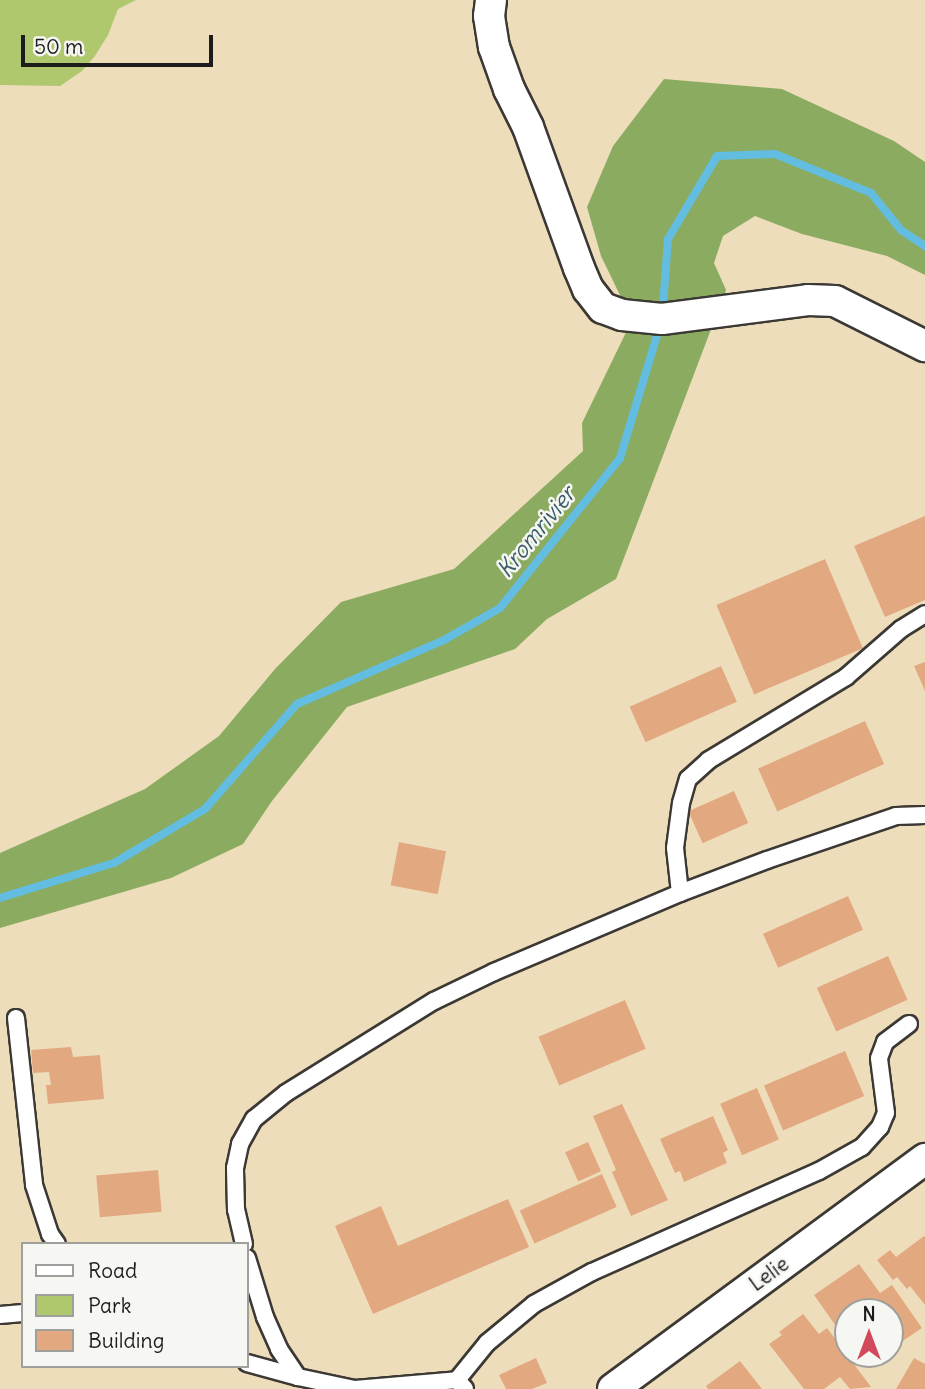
<!DOCTYPE html>
<html>
<head>
<meta charset="utf-8">
<style>
  body { margin:0 }
  #map { position:relative; width:925px; height:1389px; overflow:hidden; background:#edb; font-family:Delius,sans-serif }
  div>[style] { position:absolute }
  [style*='--x'] { left:calc(var(--x)*1px); top:calc(var(--y)*1px); width:calc(var(--w)*1px); rotate:calc(var(--a)*1deg) }
  .green>* { inset:0; background:#afc76d }
  .forest>* { inset:0; background:#8bac60 }
  .stream>* { height:8px; margin:-4px; padding:0 4px; transform-origin:4px; border-radius:4px; background:#63bde0 }
  .building>* { inset:0; background:#e2a981; transform-origin:0 0 }
  .roads { filter:drop-shadow(2px 0 #3c3934) drop-shadow(-2px 0 #3c3934) drop-shadow(0 2px #3c3934) drop-shadow(0 -2px #3c3934) }
  .lane>* { height:16px; margin:-8px; padding:0 8px; transform-origin:8px; border-radius:8px; background:#fff }
  .street>* { height:30px; margin:-15px; padding:0 15px; transform-origin:15px; border-radius:15px; background:#fff }
  span { translate:-50% -50%; white-space:nowrap; text-align:center; line-height:1.15; -webkit-text-stroke:5px #f6f6f2; paint-order:stroke }
  .street-label { font-size:21px; color:#1c1c1c }
  .water-label { font-size:23px; color:#385c6a; font-style:italic }
  .legend { position:absolute; left:21px; top:1242px; width:228px; height:126px; box-sizing:border-box; background:#f6f6f2; border:2px solid #9f9f9c; margin:0; padding:9px 12px; list-style:none; font-size:21px; color:#1c1c1c }
  .legend li { display:flex; align-items:center; gap:14px; height:35px }
  .legend b { width:35px; border:2px solid #9f9f9c }
  .north { position:absolute; left:834px; top:1298px; width:70px; height:70px; box-sizing:border-box; background:#f6f6f2; border:2px solid #9f9f9c; border-radius:50%; rotate:0deg; font-size:19px; font-weight:700; line-height:28px; text-align:center; color:#1c1c1c }
  .north::after { content:''; display:block; margin:auto; width:24px; height:32px; background:#d1495b; clip-path:polygon(50% 0,100% 100%,50% 72%,0 100%) }
  .scale { position:absolute; left:21px; top:35px; width:192px; height:32px; box-sizing:border-box; border:4px solid #1c1c1c; border-top:0; padding-left:9px; font-size:21px; line-height:24px; white-space:nowrap; color:#1c1c1c; -webkit-text-stroke:5px #f6f6f2; paint-order:stroke }
</style>
</head>
<body>
<div id="map">
  <div class="green">
    <div style="clip-path:polygon(0 0,136px 0,118px 9px,108px 35px,95px 56px,82px 71px,60px 86px,0 85px)"></div>
  </div>
  <div class="forest">
    <div style="clip-path:polygon(664px 79px,782px 89px,894px 141px,925px 162px,925px 275px,887px 256px,802px 234px,755px 216px,723px 236px,714px 263px,726px 290px,616px 579px,547px 619px,515px 649px,347px 707px,272px 801px,243px 844px,171px 878px,0 928px,0 853px,145px 789px,219px 736px,275px 669px,341px 602px,454px 569px,583px 451px,582px 423px,632px 320px,601px 256px,587px 207px,613px 146px)"></div>
  </div>
  <div class="stream">
    <div style="--x:0;--y:898;--w:119;--a:-17.1"></div>
    <div style="--x:114;--y:863;--w:106;--a:-30.7"></div>
    <div style="--x:205;--y:809;--w:140;--a:-48.8"></div>
    <div style="--x:297;--y:704;--w:160;--a:-23.5"></div>
    <div style="--x:444;--y:640;--w:64;--a:-29.7"></div>
    <div style="--x:500;--y:608;--w:192;--a:-51.3"></div>
    <div style="--x:620;--y:458;--w:145;--a:-73.2"></div>
    <div style="--x:662;--y:319;--w:80;--a:-85.7"></div>
    <div style="--x:668;--y:239;--w:96;--a:-59.4"></div>
    <div style="--x:717;--y:156;--w:58;--a:-2"></div>
    <div style="--x:775;--y:154;--w:104;--a:22.1"></div>
    <div style="--x:871;--y:193;--w:48;--a:51"></div>
    <div style="--x:901;--y:230;--w:29;--a:34"></div>
  </div>
  <div class="building">
    <div style="clip-path:polygon(925px 516px,925px 600px,885px 617px,854px 546px)"></div>
    <div style="left:825px;top:559px;width:97px;height:118px;rotate:67deg"></div>
    <div style="clip-path:polygon(925px 662px,925px 691px,914px 666px)"></div>
    <div style="left:721px;top:666px;width:39px;height:100px;rotate:66deg"></div>
    <div style="left:865px;top:721px;width:47px;height:117px;rotate:66deg"></div>
    <div style="left:734px;top:791px;width:35px;height:50px;rotate:66deg"></div>
    <div style="left:399px;top:842px;width:48px;height:44px;rotate:11deg"></div>
    <div style="left:848px;top:896px;width:37px;height:93px;rotate:66deg"></div>
    <div style="left:888px;top:956px;width:48px;height:78px;rotate:66deg"></div>
    <div style="left:625px;top:1000px;width:53px;height:94px;rotate:67deg"></div>
    <div style="clip-path:polygon(71px 1047px,73px 1057px,100px 1055px,104px 1099px,48px 1104px,46px 1085px,51px 1085px,49px 1072px,33px 1073px,31px 1050px)"></div>
    <div style="left:845px;top:1051px;width:49px;height:88px;rotate:67deg"></div>
    <div style="left:757px;top:1088px;width:56px;height:40px;rotate:67deg"></div>
    <div style="clip-path:polygon(622px 1104px,668px 1200px,631px 1216px,612px 1172px,616px 1170px,593px 1116px)"></div>
    <div style="clip-path:polygon(713px 1116px,728px 1150px,723px 1153px,727px 1163px,684px 1182px,680px 1171px,675px 1173px,660px 1139px)"></div>
    <div style="left:588px;top:1142px;width:32px;height:25px;rotate:66deg"></div>
    <div style="left:158px;top:1170px;width:42px;height:62px;rotate:85deg"></div>
    <div style="left:602px;top:1174px;width:36px;height:90px;rotate:66deg"></div>
    <div style="clip-path:polygon(508px 1199px,529px 1247px,373px 1314px,335px 1226px,381px 1206px,398px 1246px)"></div>
    <div style="clip-path:polygon(924px 1236px,925px 1237px,925px 1305px,910px 1286px,907px 1289px,897px 1277px,893px 1280px,877px 1260px,890px 1250px,896px 1257px)"></div>
    <div style="clip-path:polygon(859px 1264px,880px 1293px,892px 1285px,922px 1328px,891px 1349px,890px 1312px,848px 1312px,848px 1343px,814px 1295px)"></div>
    <div style="clip-path:polygon(803px 1314px,819px 1334px,827px 1328px,871px 1387px,850px 1389px,840px 1377px,824px 1389px,804px 1389px,769px 1344px,782px 1335px,779px 1332px)"></div>
    <div style="clip-path:polygon(536px 1358px,547px 1383px,532px 1389px,506px 1389px,499px 1375px)"></div>
    <div style="clip-path:polygon(914px 1358px,925px 1364px,925px 1389px,896px 1389px)"></div>
    <div style="clip-path:polygon(740px 1361px,762px 1389px,708px 1389px,706px 1386px)"></div>
  </div>
  <div class="roads">
    <div class="lane">
      <div style="--x:680;--y:893;--w:45;--a:-96.3"></div>
      <div style="--x:675;--y:848;--w:45;--a:-82.4"></div>
      <div style="--x:681;--y:803;--w:25;--a:-74"></div>
      <div style="--x:688;--y:779;--w:28;--a:-42"></div>
      <div style="--x:709;--y:760;--w:160;--a:-31.2"></div>
      <div style="--x:846;--y:677;--w:73;--a:-41.1"></div>
      <div style="--x:901;--y:629;--w:28;--a:-32"></div>
      <div style="--x:16;--y:1018;--w:168;--a:83.8"></div>
      <div style="--x:34;--y:1185;--w:52;--a:71.9"></div>
      <div style="--x:50;--y:1234;--w:12;--a:55"></div>
      <div style="--x:244;--y:1244;--w:35;--a:-103"></div>
      <div style="--x:236;--y:1210;--w:42;--a:-91.4"></div>
      <div style="--x:235;--y:1168;--w:25;--a:-78"></div>
      <div style="--x:240;--y:1144;--w:29;--a:-61"></div>
      <div style="--x:254;--y:1119;--w:41;--a:-39.1"></div>
      <div style="--x:286;--y:1093;--w:174;--a:-31.9"></div>
      <div style="--x:434;--y:1001;--w:67;--a:-25.8"></div>
      <div style="--x:494;--y:972;--w:202;--a:-23"></div>
      <div style="--x:680;--y:893;--w:93;--a:-20.8"></div>
      <div style="--x:767;--y:860;--w:136;--a:-18.8"></div>
      <div style="--x:896;--y:816;--w:29;--a:-2"></div>
      <div style="--x:247;--y:1258;--w:62;--a:73"></div>
      <div style="--x:265;--y:1317;--w:35;--a:66"></div>
      <div style="--x:279;--y:1349;--w:34;--a:56"></div>
      <div style="--x:298;--y:1377;--w:58;--a:11.9"></div>
      <div style="--x:355;--y:1389;--w:102;--a:-5"></div>
      <div style="--x:457;--y:1380;--w:12;--a:48"></div>
      <div style="--x:0;--y:1315;--w:23;--a:-5"></div>
      <div style="--x:247;--y:1363;--w:53;--a:15.4"></div>
      <div style="--x:457;--y:1380;--w:48;--a:-51"></div>
      <div style="--x:487;--y:1343;--w:61;--a:-39.7"></div>
      <div style="--x:534;--y:1304;--w:66;--a:-28.9"></div>
      <div style="--x:592;--y:1272;--w:248;--a:-24"></div>
      <div style="--x:819;--y:1171;--w:49;--a:-29.2"></div>
      <div style="--x:862;--y:1147;--w:27;--a:-48"></div>
      <div style="--x:880;--y:1127;--w:15;--a:-67"></div>
      <div style="--x:886;--y:1113;--w:55;--a:-97.3"></div>
      <div style="--x:879;--y:1058;--w:17;--a:-69"></div>
      <div style="--x:885;--y:1042;--w:30;--a:-37"></div>
    </div>
    <div class="street">
      <div style="--x:491;--y:0;--w:16;--a:97"></div>
      <div style="--x:489;--y:16;--w:31;--a:81"></div>
      <div style="--x:494;--y:47;--w:45;--a:70.3"></div>
      <div style="--x:509;--y:89;--w:42;--a:63.4"></div>
      <div style="--x:528;--y:127;--w:150;--a:70.1"></div>
      <div style="--x:579;--y:268;--w:23;--a:67"></div>
      <div style="--x:588;--y:289;--w:24;--a:52"></div>
      <div style="--x:603;--y:308;--w:20;--a:20"></div>
      <div style="--x:622;--y:315;--w:40;--a:5.7"></div>
      <div style="--x:662;--y:319;--w:147;--a:-7.4"></div>
      <div style="--x:808;--y:300;--w:27;--a:2"></div>
      <div style="--x:835;--y:301;--w:101;--a:26.6"></div>
      <div style="--x:613;--y:1389;--w:388;--a:-36.4"></div>
    </div>
  </div>
  <div class="street-label">
    <span style="left:769px;top:1274px;rotate:-36deg">Lelie</span>
  </div>
  <div class="water-label">
    <span style="left:536px;top:532px;rotate:-51deg">Kromrivier</span>
  </div>
  <ul class="legend">
  <li><b style="height:9px;background:#fff"></b>Road</li>
  <li><b style="height:19px;background:#afc76d"></b>Park</li>
  <li><b style="height:19px;background:#e2a981"></b>Building</li>
  </ul>
  <div class="north">N</div>
  <div class="scale">50 m</div>
</div>
</body>
</html>
